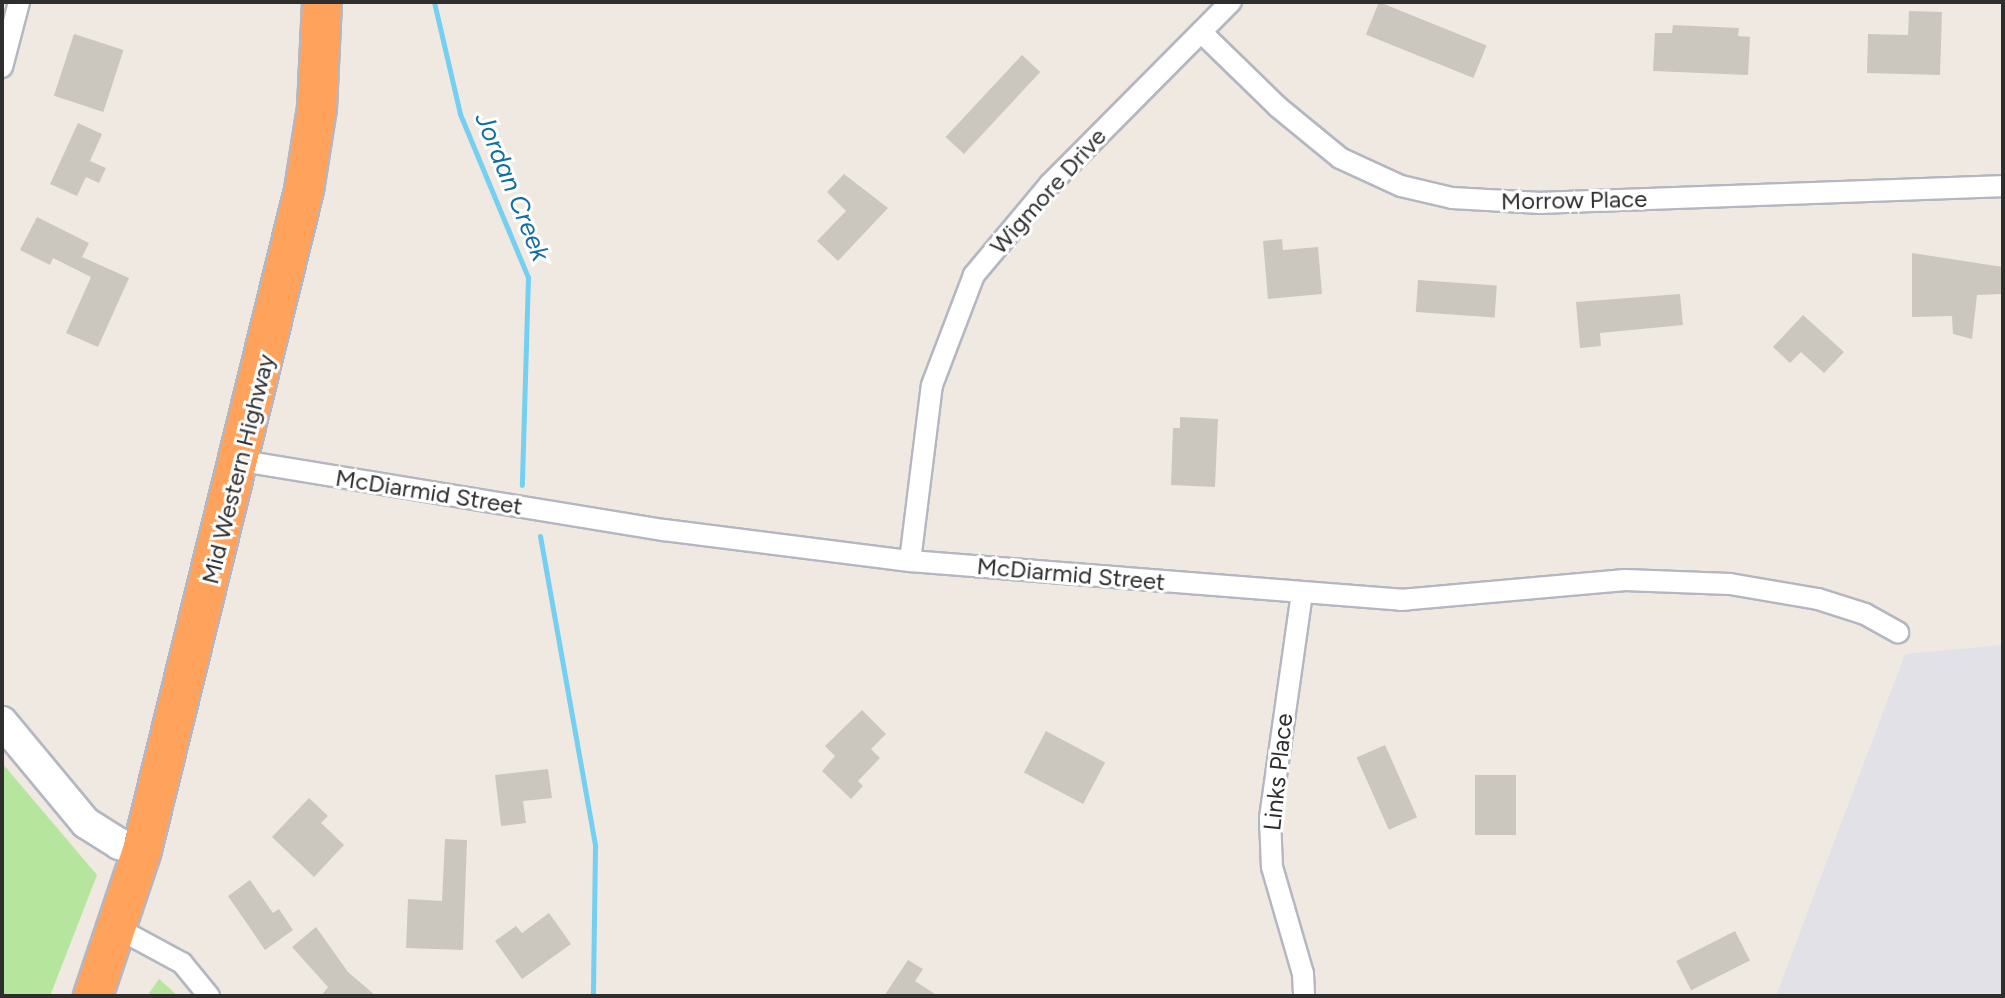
<!DOCTYPE html>
<html>
<head>
<meta charset="utf-8">
<style>
  body { margin:0 }
  #map { position:relative; width:2005px; height:998px; overflow:hidden; background:#efe9e1; font-family:Figtree,sans-serif }
  div>[style] { position:absolute }
  [style*='--x'] { left:calc(var(--x)*1px); top:calc(var(--y)*1px); width:calc(var(--w)*1px); rotate:calc(var(--a)*1deg) }
  .industrial>* { inset:0; background:#e3e1e8 }
  .green>* { inset:0; background:#b6e59e }
  .stream>* { height:5px; margin:-2.5px; padding:0 2.5px; transform-origin:2.5px; border-radius:2.5px; background:#75cff0 }
  .building>* { inset:0; background:#cbc7bf; transform-origin:0 0 }
  .roads { filter:drop-shadow(2px 0 #b4b7c1) drop-shadow(-2px 0 #b4b7c1) drop-shadow(0 2px #b4b7c1) drop-shadow(0 -2px #b4b7c1) }
  .street>* { height:20px; margin:-10px; padding:0 10px; transform-origin:10px; border-radius:10px; background:#fff }
  .secondary>* { height:30px; margin:-15px; padding:0 15px; transform-origin:15px; border-radius:15px; background:#fff }
  .highway>* { height:38px; margin:-19px; padding:0 19px; transform-origin:19px; border-radius:19px; background:#ffa35c }
  span { translate:-50% -50%; white-space:nowrap; text-align:center; line-height:1.15; -webkit-text-stroke:6px #fff; paint-order:stroke }
  .street-label { font-size:24px; color:#2e2e2e }
  .water-label { font-size:26px; color:#0d6fa3; font-style:italic }
  .frame { position:absolute; inset:0; border:4px solid #2e2e2e; pointer-events:none }
</style>
</head>
<body>
<div id="map">
  <div class="industrial">
    <div style="clip-path:polygon(2003px 645px,2003px 996px,1776px 996px,1905px 654px)"></div>
  </div>
  <div class="green">
    <div style="clip-path:polygon(2px 763px,97px 875px,50px 996px,2px 996px)"></div>
    <div style="clip-path:polygon(159px 979px,178px 996px,147px 996px)"></div>
  </div>
  <div class="stream">
    <div style="--x:434;--y:2;--w:115;--a:76.9"></div>
    <div style="--x:460;--y:114;--w:177;--a:67.4"></div>
    <div style="--x:528;--y:277;--w:208;--a:91.7"></div>
    <div style="--x:540;--y:536;--w:315;--a:79.9"></div>
    <div style="--x:595;--y:846;--w:150;--a:90.8"></div>
  </div>
  <div class="building">
    <div style="left:1379px;top:2px;width:116px;height:35px;rotate:22deg"></div>
    <div style="clip-path:polygon(1909px 11px,1942px 12px,1940px 75px,1867px 73px,1868px 34px,1908px 35px)"></div>
    <div style="clip-path:polygon(1673px 25px,1739px 28px,1738px 36px,1750px 37px,1748px 75px,1653px 71px,1655px 33px,1672px 33px)"></div>
    <div style="left:74px;top:34px;width:52px;height:65px;rotate:18deg"></div>
    <div style="left:1022px;top:55px;width:25px;height:112px;rotate:43deg"></div>
    <div style="clip-path:polygon(78px 123px,102px 134px,90px 161px,106px 168px,99px 183px,86px 177px,77px 196px,50px 184px)"></div>
    <div style="clip-path:polygon(844px 174px,888px 208px,838px 261px,817px 241px,846px 211px,827px 192px)"></div>
    <div style="clip-path:polygon(37px 217px,89px 243px,82px 257px,129px 278px,98px 347px,66px 333px,91px 277px,53px 258px,50px 265px,20px 250px)"></div>
    <div style="clip-path:polygon(1282px 239px,1283px 250px,1318px 247px,1322px 294px,1268px 299px,1263px 241px)"></div>
    <div style="clip-path:polygon(1912px 253px,2003px 267px,2003px 294px,1977px 295px,1972px 339px,1953px 334px,1952px 316px,1912px 317px)"></div>
    <div style="left:1418px;top:280px;width:79px;height:32px;rotate:4deg"></div>
    <div style="clip-path:polygon(1680px 294px,1683px 325px,1600px 333px,1601px 346px,1580px 348px,1576px 302px)"></div>
    <div style="clip-path:polygon(1803px 315px,1844px 352px,1824px 373px,1801px 352px,1790px 363px,1773px 347px)"></div>
    <div style="clip-path:polygon(1180px 417px,1218px 419px,1215px 487px,1171px 485px,1173px 428px,1180px 428px)"></div>
    <div style="clip-path:polygon(862px 710px,886px 734px,871px 749px,880px 758px,858px 781px,863px 786px,851px 799px,822px 771px,835px 756px,825px 746px)"></div>
    <div style="left:1046px;top:731px;width:67px;height:47px;rotate:28deg"></div>
    <div style="left:1385px;top:745px;width:79px;height:31px;rotate:66deg"></div>
    <div style="clip-path:polygon(548px 769px,552px 798px,523px 801px,526px 823px,501px 826px,495px 775px)"></div>
    <div style="left:1475px;top:775px;width:41px;height:60px"></div>
    <div style="clip-path:polygon(309px 798px,328px 816px,321px 823px,344px 845px,314px 877px,272px 837px)"></div>
    <div style="clip-path:polygon(445px 839px,467px 840px,463px 950px,406px 948px,408px 899px,442px 901px)"></div>
    <div style="clip-path:polygon(250px 880px,273px 913px,279px 909px,293px 930px,265px 950px,228px 896px)"></div>
    <div style="clip-path:polygon(549px 913px,571px 944px,522px 979px,495px 941px,516px 926px,522px 933px)"></div>
    <div style="clip-path:polygon(316px 927px,348px 972px,376px 996px,321px 996px,328px 987px,292px 947px)"></div>
    <div style="left:1735px;top:931px;width:33px;height:66px;rotate:63deg"></div>
    <div style="clip-path:polygon(908px 960px,923px 969px,915px 981px,938px 996px,884px 996px)"></div>
  </div>
  <div class="roads">
    <div class="street">
      <div style="--x:1201;--y:32;--w:107;--a:44.2"></div>
      <div style="--x:1278;--y:107;--w:80;--a:39.4"></div>
      <div style="--x:1340;--y:158;--w:67;--a:24.7"></div>
      <div style="--x:1401;--y:186;--w:52;--a:13.2"></div>
      <div style="--x:1452;--y:198;--w:89;--a:3.2"></div>
      <div style="--x:1541;--y:203;--w:462;--a:-2.1"></div>
      <div style="--x:2;--y:67;--w:67;--a:-75.3"></div>
      <div style="--x:242;--y:461;--w:428;--a:9.3"></div>
      <div style="--x:664;--y:530;--w:248;--a:7.2"></div>
      <div style="--x:910;--y:561;--w:493;--a:4.5"></div>
      <div style="--x:1401;--y:600;--w:225;--a:-5.1"></div>
      <div style="--x:1625;--y:580;--w:105;--a:2.2"></div>
      <div style="--x:1730;--y:584;--w:89;--a:9.7"></div>
      <div style="--x:1818;--y:599;--w:49;--a:17.7"></div>
      <div style="--x:1865;--y:614;--w:38;--a:29"></div>
      <div style="--x:910;--y:561;--w:177;--a:-82.9"></div>
      <div style="--x:932;--y:385;--w:118;--a:-69.1"></div>
      <div style="--x:974;--y:275;--w:119;--a:-50.1"></div>
      <div style="--x:1050;--y:184;--w:257;--a:-45.2"></div>
      <div style="--x:1302;--y:593;--w:227;--a:98.1"></div>
      <div style="--x:1270;--y:818;--w:49;--a:87.7"></div>
      <div style="--x:1272;--y:867;--w:111;--a:73.8"></div>
      <div style="--x:1303;--y:974;--w:22;--a:87"></div>
      <div style="--x:119;--y:929;--w:72;--a:28.4"></div>
      <div style="--x:182;--y:963;--w:43;--a:50.7"></div>
    </div>
    <div class="secondary">
      <div style="--x:2;--y:722;--w:131;--a:50.3"></div>
      <div style="--x:86;--y:823;--w:39;--a:32"></div>
      <div style="--x:119;--y:844;--w:24;--a:15"></div>
    </div>
    <div class="highway">
      <div style="--x:93;--y:996;--w:154;--a:-71.4"></div>
      <div style="--x:142;--y:850;--w:680;--a:-76.21"></div>
      <div style="--x:304;--y:190;--w:83;--a:-81"></div>
      <div style="--x:317;--y:108;--w:106;--a:-87.3"></div>
    </div>
  </div>
  <div class="street-label">
    <span style="left:1048px;top:191px;rotate:-48deg">Wigmore Drive</span>
    <span style="left:1574px;top:200px;rotate:-1deg">Morrow Place</span>
    <span style="left:238px;top:469px;rotate:-76deg">Mid Western Highway</span>
    <span style="left:429px;top:492px;rotate:9deg">McDiarmid Street</span>
    <span style="left:1071px;top:574px;rotate:5deg">McDiarmid Street</span>
    <span style="left:1278px;top:772px;rotate:-84deg">Links Place</span>
  </div>
  <div class="water-label">
    <span style="left:512px;top:187px;rotate:68deg">Jordan Creek</span>
  </div>
  <div class="frame"></div>
</div>
</body>
</html>
